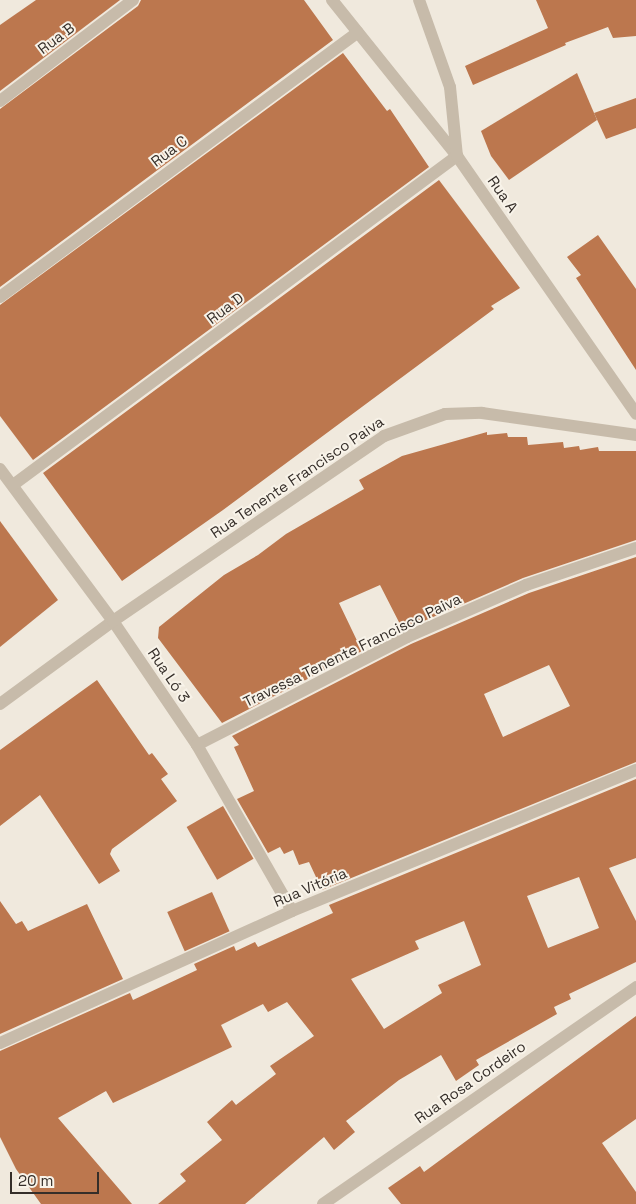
<!DOCTYPE html>
<html>
<head>
<meta charset="utf-8">
<style>
  body { margin:0 }
  #map { position:relative; width:636px; height:1204px; overflow:hidden; background:#f0e9dd; font-family:"Space Grotesk",sans-serif }
  div>[style] { position:absolute }
  [style*='--x'] { left:calc(var(--x)*1px); top:calc(var(--y)*1px); width:calc(var(--w)*1px); rotate:calc(var(--a)*1deg) }
  .building>* { inset:0; background:#bc774e; transform-origin:0 0 }
  .street>* { height:12px; margin:-6px; padding:0 6px; transform-origin:6px; border-radius:6px; background:#c7bbaa }
  span { translate:-50% -50%; white-space:nowrap; text-align:center; line-height:1.15; -webkit-text-stroke:4px #f8f3e9; paint-order:stroke }
  .street-label { font-size:15px; color:#352e29 }
  .scale { position:absolute; left:10px; top:1172px; width:89px; height:22px; box-sizing:border-box; border:2px solid #352e29; border-top:0; padding-left:6px; font-size:15px; line-height:18px; white-space:nowrap; color:#352e29; -webkit-text-stroke:4px #f8f3e9; paint-order:stroke }
</style>
</head>
<body>
<div id="map">
  <div class="building">
    <div style="clip-path:polygon(36px 0,120px 0,0 91px,0 25px)"></div>
    <div style="clip-path:polygon(141px 0,304px 0,333px 40px,0 287px,0 109px,138px 6px)"></div>
    <div style="clip-path:polygon(536px 0,636px 0,636px 36px,613px 38px,608px 27px,565px 43px,566px 45px,473px 85px,465px 66px,548px 28px)"></div>
    <div style="clip-path:polygon(343px 53px,387px 111px,390px 109px,429px 167px,33px 460px,0 416px,0 305px)"></div>
    <div style="clip-path:polygon(577px 73px,597px 120px,509px 180px,491px 156px,481px 131px)"></div>
    <div style="clip-path:polygon(636px 98px,636px 128px,606px 139px,594px 113px)"></div>
    <div style="clip-path:polygon(439px 180px,520px 288px,491px 306px,494px 309px,223px 510px,122px 581px,43px 473px)"></div>
    <div style="clip-path:polygon(598px 235px,636px 289px,636px 370px,576px 278px,581px 275px,567px 257px)"></div>
    <div style="clip-path:polygon(487px 432px,487px 435px,507px 433px,508px 437px,527px 437px,528px 445px,563px 442px,564px 448px,579px 446px,580px 450px,598px 447px,599px 451px,636px 451px,636px 540px,523px 578px,403px 630px,380px 585px,339px 603px,362px 651px,222px 723px,158px 638px,159px 627px,224px 575px,258px 555px,286px 534px,364px 489px,359px 480px,402px 456px)"></div>
    <div style="clip-path:polygon(0 521px,58px 600px,0 647px)"></div>
    <div style="clip-path:polygon(evenodd,636px 557px,636px 762px,322px 890px,309px 862px,299px 865px,293px 850px,284px 854px,280px 847px,268px 853px,237px 799px,254px 791px,234px 747px,239px 745px,232px 736px,411px 644px,529px 593px,636px 557px,549px 665px,570px 706px,503px 737px,484px 694px,549px 665px)"></div>
    <div style="clip-path:polygon(97px 680px,149px 755px,152px 753px,168px 774px,161px 779px,177px 801px,112px 849px,110px 854px,120px 871px,99px 884px,40px 795px,0 826px,0 750px)"></div>
    <div style="clip-path:polygon(evenodd,636px 779px,636px 858px,609px 868px,636px 921px,636px 962px,569px 994px,571px 999px,554px 1007px,557px 1014px,476px 1060px,479px 1065px,456px 1081px,441px 1055px,399px 1080px,346px 1121px,355px 1132px,334px 1150px,324px 1137px,245px 1204px,158px 1204px,186px 1181px,180px 1174px,222px 1140px,207px 1122px,232px 1100px,236px 1105px,276px 1074px,270px 1066px,314px 1036px,287px 1002px,268px 1012px,263px 1004px,221px 1025px,232px 1047px,113px 1103px,106px 1091px,58px 1118px,132px 1204px,41px 1204px,16px 1169px,0 1137px,0 1051px,130px 993px,133px 1000px,197px 970px,194px 964px,234px 946px,236px 951px,255px 942px,258px 947px,333px 913px,329px 905px,636px 779px,579px 877px,599px 928px,548px 948px,527px 896px,579px 877px,636px 779px,464px 921px,481px 965px,438px 985px,442px 993px,384px 1029px,351px 979px,419px 949px,415px 941px,464px 921px)"></div>
    <div style="left:223px;top:806px;width:61px;height:42px;rotate:60deg"></div>
    <div style="left:212px;top:892px;width:43px;height:49px;rotate:66deg"></div>
    <div style="clip-path:polygon(0 901px,16px 924px,22px 921px,28px 931px,87px 904px,123px 979px,0 1034px)"></div>
    <div style="clip-path:polygon(636px 1016px,636px 1119px,602px 1143px,636px 1192px,636px 1204px,401px 1204px,388px 1188px,420px 1166px,424px 1172px)"></div>
  </div>
  <div class="street">
    <div style="--x:332;--y:0;--w:200;--a:51.3"></div>
    <div style="--x:457;--y:156;--w:314;--a:55.2"></div>
    <div style="--x:0;--y:101;--w:167;--a:-37.2"></div>
    <div style="--x:0;--y:297;--w:445;--a:-36.5"></div>
    <div style="--x:0;--y:469;--w:189;--a:53.4"></div>
    <div style="--x:113;--y:621;--w:150;--a:55.9"></div>
    <div style="--x:197;--y:745;--w:191;--a:60.2"></div>
    <div style="--x:13;--y:485;--w:553;--a:-36.54"></div>
    <div style="--x:457;--y:156;--w:69;--a:-95.8"></div>
    <div style="--x:450;--y:87;--w:92;--a:-109.6"></div>
    <div style="--x:0;--y:704;--w:140;--a:-36.3"></div>
    <div style="--x:113;--y:621;--w:328;--a:-34.3"></div>
    <div style="--x:384;--y:436;--w:65;--a:-19.8"></div>
    <div style="--x:445;--y:414;--w:37;--a:-2"></div>
    <div style="--x:482;--y:413;--w:156;--a:8.1"></div>
    <div style="--x:197;--y:745;--w:236;--a:-27.2"></div>
    <div style="--x:407;--y:637;--w:130;--a:-23.6"></div>
    <div style="--x:526;--y:585;--w:116;--a:-18.6"></div>
    <div style="--x:0;--y:1043;--w:320;--a:-24.3"></div>
    <div style="--x:292;--y:911;--w:372;--a:-22.3"></div>
    <div style="--x:323;--y:1204;--w:381;--a:-34.7"></div>
  </div>
  <div class="street-label">
    <span style="left:56px;top:38px;rotate:-37deg">Rua B</span>
    <span style="left:169px;top:151px;rotate:-37deg">Rua C</span>
    <span style="left:503px;top:194px;rotate:55deg">Rua A</span>
    <span style="left:225px;top:308px;rotate:-37deg">Rua D</span>
    <span style="left:297px;top:477px;rotate:-34deg">Rua Tenente Francisco Paiva</span>
    <span style="left:352px;top:650px;rotate:-26deg">Travessa Tenente Francisco Paiva</span>
    <span style="left:169px;top:675px;rotate:56deg">Rua Ló 3</span>
    <span style="left:310px;top:887px;rotate:-23deg">Rua Vitória</span>
    <span style="left:470px;top:1082px;rotate:-35deg">Rua Rosa Cordeiro</span>
  </div>
  <div class="scale">20 m</div>
</div>
</body>
</html>
